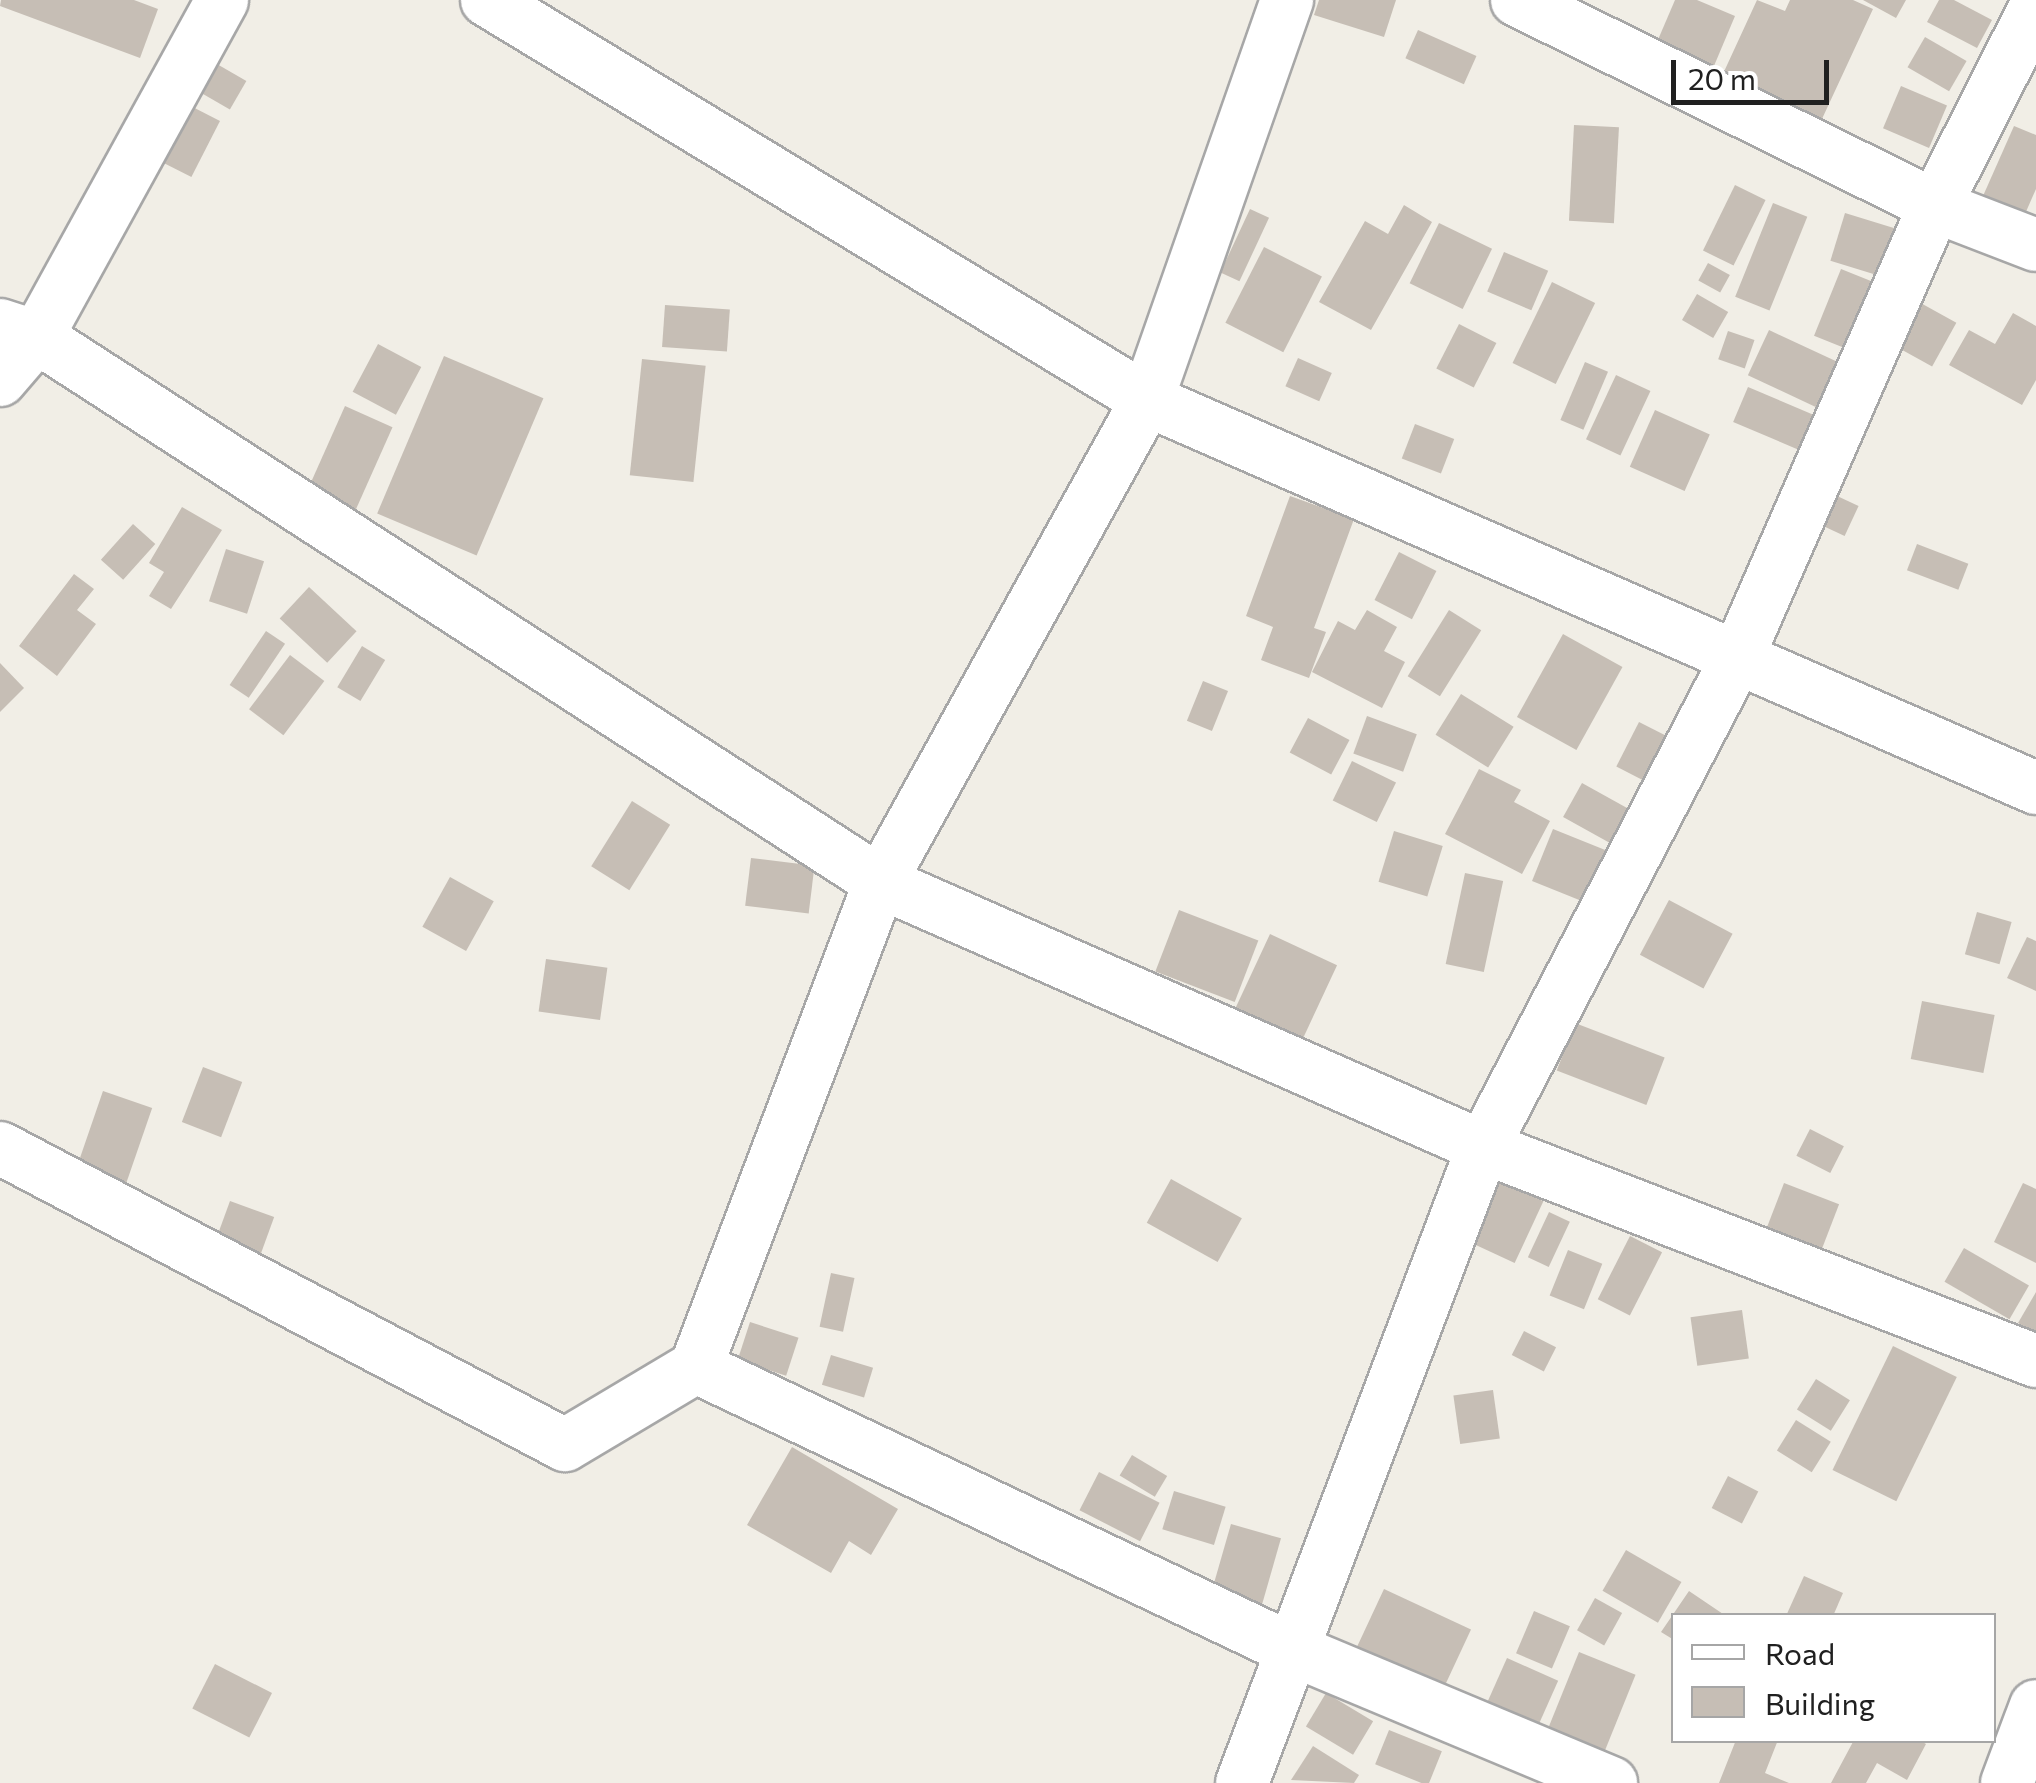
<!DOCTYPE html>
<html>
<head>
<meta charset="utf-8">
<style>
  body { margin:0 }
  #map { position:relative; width:2036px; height:1783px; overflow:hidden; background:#f1eee6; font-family:Commissioner,sans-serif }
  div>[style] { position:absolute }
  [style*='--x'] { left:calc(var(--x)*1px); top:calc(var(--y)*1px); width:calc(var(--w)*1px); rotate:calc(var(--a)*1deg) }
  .building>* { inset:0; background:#c6beb5; transform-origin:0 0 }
  .roads { filter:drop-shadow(2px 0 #a7a7a7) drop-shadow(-2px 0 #a7a7a7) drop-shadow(0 2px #a7a7a7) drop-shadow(0 -2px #a7a7a7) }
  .minor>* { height:52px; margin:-26px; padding:0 26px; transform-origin:26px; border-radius:26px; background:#fff }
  span { translate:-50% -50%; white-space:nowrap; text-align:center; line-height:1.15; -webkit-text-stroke:8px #fff; paint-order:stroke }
  .legend { position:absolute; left:1671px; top:1613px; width:325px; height:130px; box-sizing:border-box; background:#fff; border:2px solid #a6a6a6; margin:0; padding:12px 18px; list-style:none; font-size:30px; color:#202020 }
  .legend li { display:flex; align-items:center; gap:20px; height:50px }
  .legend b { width:50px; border:2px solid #a6a6a6 }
  .scale { position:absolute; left:1671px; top:60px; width:158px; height:45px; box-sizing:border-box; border:5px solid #202020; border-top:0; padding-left:12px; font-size:30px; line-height:35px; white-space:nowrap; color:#202020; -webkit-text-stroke:8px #fff; paint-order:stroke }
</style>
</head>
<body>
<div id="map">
  <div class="building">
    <div style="clip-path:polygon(1px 0,134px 0,158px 9px,140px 58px,0 6px)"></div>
    <div style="clip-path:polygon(1319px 0,1396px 0,1384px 37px,1314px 15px)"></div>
    <div style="clip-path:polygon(1675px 0,1697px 0,1735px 16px,1711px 73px,1654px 49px)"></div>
    <div style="clip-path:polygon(1757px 0,1785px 11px,1790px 0,1853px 0,1873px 9px,1815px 134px,1716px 89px)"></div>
    <div style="clip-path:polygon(1863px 0,1906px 0,1896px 18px)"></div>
    <div style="clip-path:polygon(1939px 0,1954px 0,1992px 20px,1977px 48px,1927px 22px)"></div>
    <div style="left:1418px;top:30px;width:64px;height:31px;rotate:24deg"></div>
    <div style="left:1925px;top:37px;width:48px;height:35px;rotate:30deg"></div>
    <div style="left:210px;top:60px;width:42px;height:33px;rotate:30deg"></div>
    <div style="left:1901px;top:86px;width:50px;height:46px;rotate:23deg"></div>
    <div style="left:179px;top:100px;width:46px;height:63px;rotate:27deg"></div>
    <div style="left:1574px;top:125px;width:45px;height:96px;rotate:3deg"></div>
    <div style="clip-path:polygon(2014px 126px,2036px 135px,2036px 189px,2021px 223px,1979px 205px)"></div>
    <div style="left:1735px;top:185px;width:34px;height:73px;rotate:26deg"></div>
    <div style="left:1773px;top:203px;width:37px;height:101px;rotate:22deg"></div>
    <div style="clip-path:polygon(1404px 205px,1432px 222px,1371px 330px,1319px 302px,1365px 221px,1388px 234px)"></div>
    <div style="left:1250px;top:209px;width:21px;height:70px;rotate:25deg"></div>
    <div style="left:1845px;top:213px;width:62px;height:50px;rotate:17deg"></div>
    <div style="left:1439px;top:223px;width:59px;height:67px;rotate:26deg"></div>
    <div style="left:1264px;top:247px;width:65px;height:85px;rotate:27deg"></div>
    <div style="left:1504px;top:252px;width:48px;height:43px;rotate:23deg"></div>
    <div style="left:1708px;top:263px;width:25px;height:20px;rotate:29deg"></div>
    <div style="left:1841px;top:269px;width:43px;height:72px;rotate:22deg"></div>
    <div style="left:1552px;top:282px;width:48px;height:90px;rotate:26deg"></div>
    <div style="left:1697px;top:294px;width:36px;height:30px;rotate:30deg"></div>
    <div style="left:1917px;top:301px;width:45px;height:50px;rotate:29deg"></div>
    <div style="left:665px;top:305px;width:65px;height:42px;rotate:4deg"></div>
    <div style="clip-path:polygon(2013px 313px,2036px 326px,2036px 380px,2022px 405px,1949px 365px,1969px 330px,1995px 344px)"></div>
    <div style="left:1459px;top:324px;width:42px;height:50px;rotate:27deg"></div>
    <div style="left:1769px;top:330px;width:86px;height:50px;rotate:25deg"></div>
    <div style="left:1728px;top:331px;width:28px;height:30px;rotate:19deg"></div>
    <div style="left:378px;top:344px;width:49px;height:54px;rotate:28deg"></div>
    <div style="left:444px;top:356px;width:108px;height:171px;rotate:23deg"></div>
    <div style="left:1298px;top:358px;width:37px;height:31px;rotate:24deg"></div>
    <div style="left:642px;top:359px;width:64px;height:117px;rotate:6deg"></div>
    <div style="left:1585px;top:362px;width:25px;height:63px;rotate:23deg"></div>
    <div style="left:1616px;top:375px;width:38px;height:71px;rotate:25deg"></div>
    <div style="left:1748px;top:387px;width:78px;height:38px;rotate:23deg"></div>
    <div style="left:345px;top:406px;width:52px;height:109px;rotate:24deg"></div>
    <div style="left:1655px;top:410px;width:60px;height:62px;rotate:24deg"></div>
    <div style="left:1415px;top:424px;width:42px;height:37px;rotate:21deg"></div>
    <div style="left:1835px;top:495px;width:26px;height:33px;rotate:25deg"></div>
    <div style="clip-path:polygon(1290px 496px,1354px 519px,1314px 628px,1326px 632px,1309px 678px,1261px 660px,1273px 627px,1246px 616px)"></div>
    <div style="clip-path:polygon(182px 507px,222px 530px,171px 609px,149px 596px,164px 572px,149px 563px)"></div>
    <div style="left:133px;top:524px;width:30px;height:48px;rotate:42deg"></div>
    <div style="left:1917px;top:544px;width:55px;height:28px;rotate:21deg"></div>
    <div style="left:226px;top:549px;width:40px;height:55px;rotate:18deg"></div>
    <div style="left:1399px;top:552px;width:42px;height:54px;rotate:27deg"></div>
    <div style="clip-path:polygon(74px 574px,94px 589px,77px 610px,96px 624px,57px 676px,19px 646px)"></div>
    <div style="left:309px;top:587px;width:65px;height:43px;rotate:43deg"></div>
    <div style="clip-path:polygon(1367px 610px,1397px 627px,1384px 651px,1405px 662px,1382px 708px,1312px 672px,1338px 621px,1355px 630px)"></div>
    <div style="left:1449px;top:610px;width:38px;height:78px;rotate:32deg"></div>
    <div style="left:266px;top:631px;width:23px;height:65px;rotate:34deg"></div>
    <div style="left:1563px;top:634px;width:68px;height:95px;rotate:29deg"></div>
    <div style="left:362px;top:646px;width:27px;height:48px;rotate:31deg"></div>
    <div style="left:290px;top:655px;width:43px;height:68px;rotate:37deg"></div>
    <div style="clip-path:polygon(0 663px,24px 688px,0 712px)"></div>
    <div style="left:1203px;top:681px;width:27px;height:43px;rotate:22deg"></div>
    <div style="left:1461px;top:694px;width:62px;height:48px;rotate:32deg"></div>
    <div style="left:1367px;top:716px;width:53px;height:40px;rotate:20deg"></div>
    <div style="left:1308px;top:718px;width:47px;height:39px;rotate:28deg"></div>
    <div style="left:1639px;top:722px;width:36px;height:50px;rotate:27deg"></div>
    <div style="left:1352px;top:761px;width:49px;height:44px;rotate:26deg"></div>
    <div style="clip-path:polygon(1479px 769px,1521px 790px,1514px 802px,1550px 821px,1522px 874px,1445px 834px)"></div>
    <div style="left:1582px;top:783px;width:68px;height:39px;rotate:29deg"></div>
    <div style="left:632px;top:801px;width:45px;height:77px;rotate:32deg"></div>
    <div style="left:1553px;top:829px;width:61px;height:56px;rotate:22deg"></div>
    <div style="left:1394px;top:831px;width:51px;height:53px;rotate:17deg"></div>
    <div style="left:751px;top:858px;width:64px;height:48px;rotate:7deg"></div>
    <div style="left:1465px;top:873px;width:39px;height:93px;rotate:12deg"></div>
    <div style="left:450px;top:877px;width:50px;height:57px;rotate:29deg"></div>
    <div style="left:1669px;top:900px;width:72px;height:62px;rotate:28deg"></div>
    <div style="left:1179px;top:910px;width:85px;height:66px;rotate:21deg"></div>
    <div style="left:1977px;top:912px;width:36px;height:44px;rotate:16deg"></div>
    <div style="left:1270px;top:934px;width:74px;height:83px;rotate:25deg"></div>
    <div style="clip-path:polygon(2027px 937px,2036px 941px,2036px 991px,2007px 978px)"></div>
    <div style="left:546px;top:959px;width:62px;height:53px;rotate:8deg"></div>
    <div style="left:1922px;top:1001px;width:74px;height:59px;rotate:11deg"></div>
    <div style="left:1575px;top:1023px;width:96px;height:51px;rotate:21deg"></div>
    <div style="left:203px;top:1067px;width:42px;height:59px;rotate:21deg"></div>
    <div style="left:103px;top:1091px;width:52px;height:84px;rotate:19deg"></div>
    <div style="left:1810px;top:1129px;width:38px;height:30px;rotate:27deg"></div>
    <div style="left:1489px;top:1176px;width:60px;height:68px;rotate:25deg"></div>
    <div style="left:1171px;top:1179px;width:81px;height:50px;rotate:29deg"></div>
    <div style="left:1784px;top:1183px;width:59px;height:55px;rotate:21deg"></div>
    <div style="clip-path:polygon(2023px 1183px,2036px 1189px,2036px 1263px,1994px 1242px)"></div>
    <div style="left:230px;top:1201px;width:47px;height:48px;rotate:20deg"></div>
    <div style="left:1549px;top:1212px;width:23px;height:50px;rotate:25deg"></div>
    <div style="left:1630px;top:1236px;width:36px;height:71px;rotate:27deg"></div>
    <div style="left:1964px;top:1248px;width:75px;height:39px;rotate:30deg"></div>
    <div style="left:1568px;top:1250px;width:37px;height:49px;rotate:22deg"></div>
    <div style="left:831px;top:1273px;width:24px;height:55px;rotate:12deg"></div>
    <div style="clip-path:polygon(2036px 1292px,2036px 1333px,2018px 1323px)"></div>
    <div style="left:1742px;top:1310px;width:49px;height:52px;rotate:82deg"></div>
    <div style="left:750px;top:1322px;width:51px;height:40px;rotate:18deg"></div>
    <div style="left:1524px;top:1331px;width:36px;height:27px;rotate:27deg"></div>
    <div style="left:1893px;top:1346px;width:71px;height:138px;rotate:26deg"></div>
    <div style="left:831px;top:1355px;width:44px;height:31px;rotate:17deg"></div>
    <div style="left:1816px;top:1379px;width:40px;height:36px;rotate:32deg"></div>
    <div style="left:1493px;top:1390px;width:49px;height:40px;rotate:82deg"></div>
    <div style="left:1796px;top:1420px;width:41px;height:36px;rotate:32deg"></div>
    <div style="clip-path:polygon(792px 1447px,898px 1509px,871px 1555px,849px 1541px,831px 1573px,747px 1525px)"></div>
    <div style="left:1132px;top:1455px;width:41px;height:24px;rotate:31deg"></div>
    <div style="left:1099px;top:1472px;width:68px;height:43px;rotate:27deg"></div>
    <div style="left:1728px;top:1476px;width:34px;height:36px;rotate:27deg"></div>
    <div style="left:1174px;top:1491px;width:54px;height:40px;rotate:17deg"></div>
    <div style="left:1231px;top:1524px;width:52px;height:68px;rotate:16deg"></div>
    <div style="left:1626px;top:1550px;width:64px;height:47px;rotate:30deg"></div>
    <div style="clip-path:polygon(1804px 1576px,1843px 1593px,1833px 1616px,1786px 1616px)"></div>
    <div style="left:1384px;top:1589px;width:96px;height:64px;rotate:25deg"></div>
    <div style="clip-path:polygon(1689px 1591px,1726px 1616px,1674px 1616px,1674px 1640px,1661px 1632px)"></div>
    <div style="left:1595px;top:1598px;width:31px;height:37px;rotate:29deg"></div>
    <div style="left:1534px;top:1611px;width:39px;height:46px;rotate:23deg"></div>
    <div style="left:1579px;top:1652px;width:61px;height:86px;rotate:22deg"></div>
    <div style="left:1507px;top:1658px;width:56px;height:64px;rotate:24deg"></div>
    <div style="left:215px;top:1664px;width:64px;height:50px;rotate:27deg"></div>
    <div style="left:1326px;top:1693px;width:55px;height:39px;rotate:31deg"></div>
    <div style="left:1389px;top:1730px;width:57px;height:37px;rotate:22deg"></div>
    <div style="clip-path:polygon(1736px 1740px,1778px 1740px,1765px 1773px,1789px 1783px,1719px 1783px)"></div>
    <div style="clip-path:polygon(1854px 1740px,1919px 1740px,1926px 1744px,1907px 1780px,1877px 1763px,1866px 1783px,1831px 1783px)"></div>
    <div style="clip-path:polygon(1313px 1746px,1359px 1775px,1354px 1783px,1291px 1780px)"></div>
  </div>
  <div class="roads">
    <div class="minor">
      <div style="--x:487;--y:0;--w:772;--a:31.22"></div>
      <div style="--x:1147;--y:400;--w:970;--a:23.58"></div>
      <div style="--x:1517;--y:0;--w:466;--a:26.2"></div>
      <div style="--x:1935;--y:206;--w:108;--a:21.1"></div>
      <div style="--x:0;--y:325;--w:39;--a:18"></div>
      <div style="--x:37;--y:337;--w:1004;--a:32.88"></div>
      <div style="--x:880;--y:882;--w:659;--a:23.72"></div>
      <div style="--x:1483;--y:1147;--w:593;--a:21.16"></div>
      <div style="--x:0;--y:380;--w:57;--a:-49.3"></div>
      <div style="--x:37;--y:337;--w:384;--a:-61.2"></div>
      <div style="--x:0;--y:1148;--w:638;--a:27.73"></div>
      <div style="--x:565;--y:1445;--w:152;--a:-30.8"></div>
      <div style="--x:696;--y:1367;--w:519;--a:-69.22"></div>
      <div style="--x:880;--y:882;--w:551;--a:-61.02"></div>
      <div style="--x:1147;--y:400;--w:424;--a:-70.7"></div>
      <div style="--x:696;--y:1367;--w:658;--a:25.36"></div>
      <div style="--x:1291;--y:1649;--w:347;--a:22.7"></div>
      <div style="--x:1242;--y:1783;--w:680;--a:-69.25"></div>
      <div style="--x:1483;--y:1147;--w:553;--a:-62.55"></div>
      <div style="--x:1738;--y:656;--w:491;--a:-66.4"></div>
      <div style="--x:1935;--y:206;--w:224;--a:-63.2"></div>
      <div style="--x:2007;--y:1783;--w:82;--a:-69.4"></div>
    </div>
  </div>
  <ul class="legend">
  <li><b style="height:12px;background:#fff"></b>Road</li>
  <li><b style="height:28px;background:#c6beb5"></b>Building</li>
  </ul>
  <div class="scale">20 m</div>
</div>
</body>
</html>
